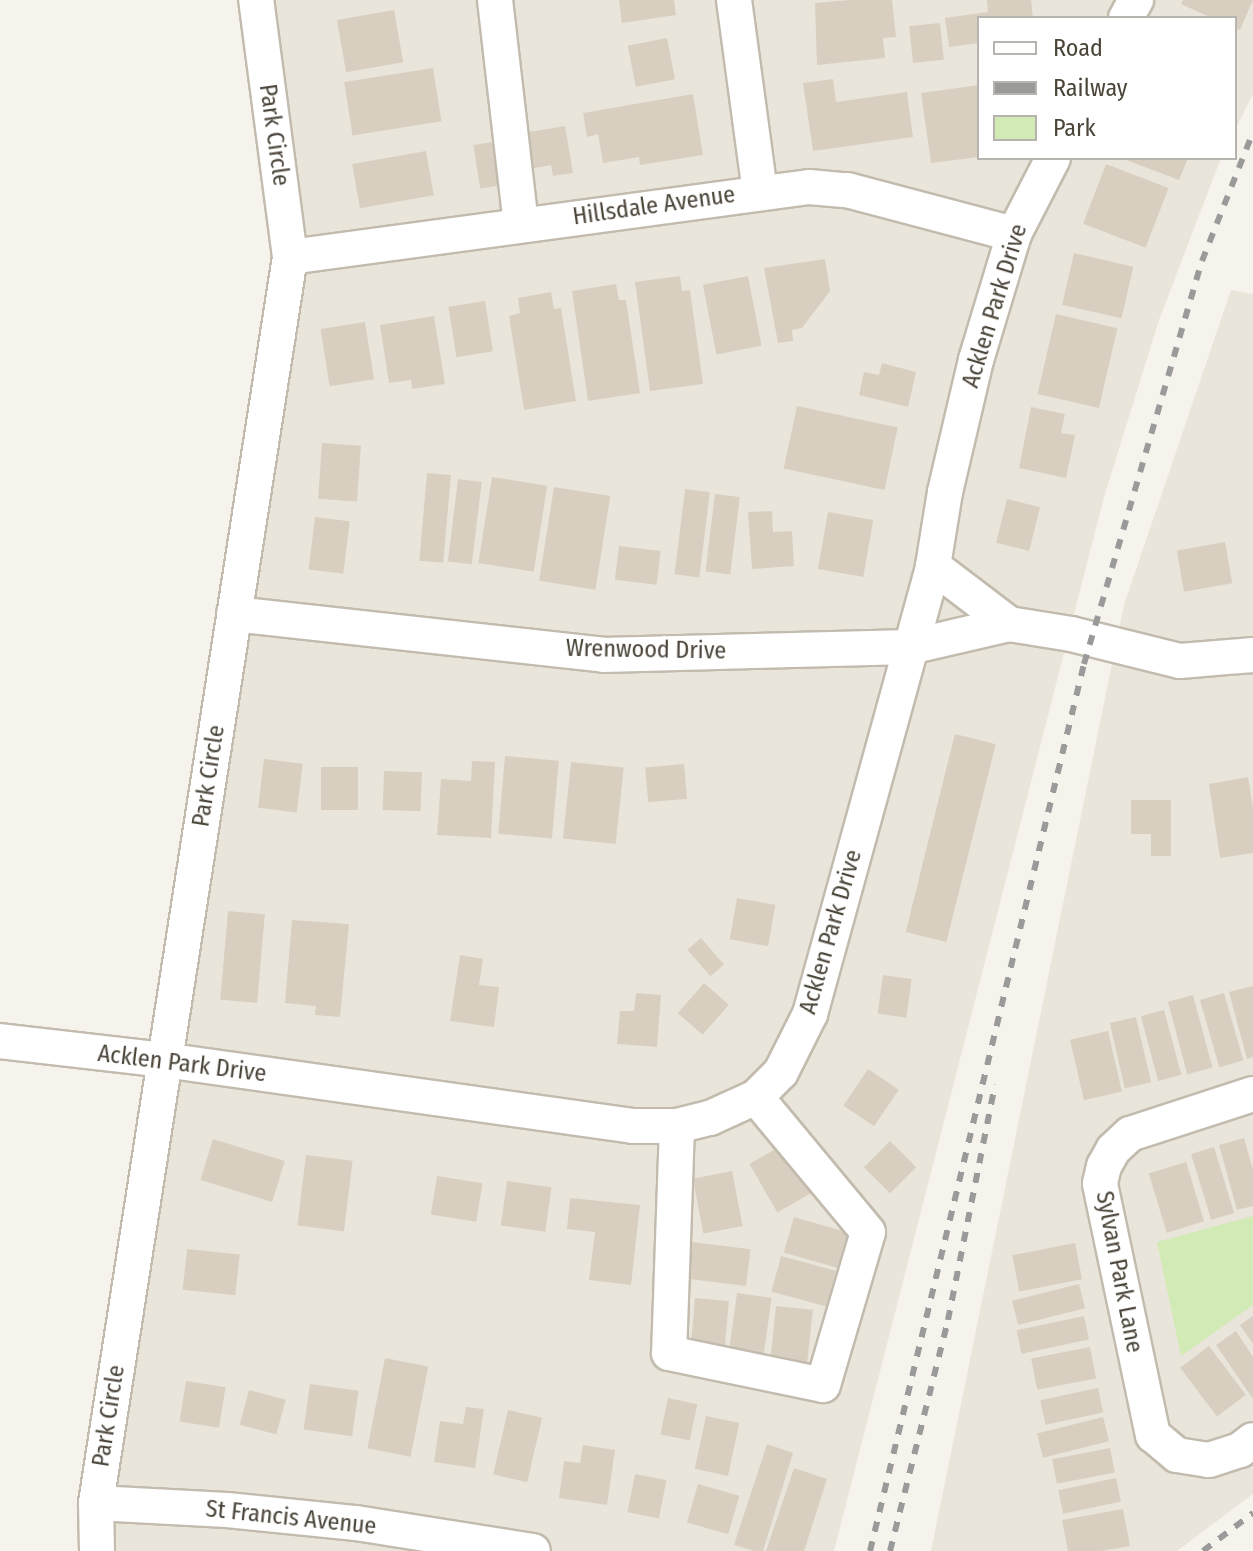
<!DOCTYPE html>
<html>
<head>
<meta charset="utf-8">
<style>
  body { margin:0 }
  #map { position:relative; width:1253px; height:1551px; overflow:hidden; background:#f6f3ec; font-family:"Fira Sans Condensed",sans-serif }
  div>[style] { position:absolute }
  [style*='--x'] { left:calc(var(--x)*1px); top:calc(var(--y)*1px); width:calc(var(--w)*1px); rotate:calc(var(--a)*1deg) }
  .residential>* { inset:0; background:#eae5da }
  .green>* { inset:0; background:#d2eab5 }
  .building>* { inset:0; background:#d8cfc1; transform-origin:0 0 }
  .roads { filter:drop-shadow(2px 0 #c2bbae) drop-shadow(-2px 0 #c2bbae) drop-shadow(0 2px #c2bbae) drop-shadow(0 -2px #c2bbae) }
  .minor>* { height:34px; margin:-17px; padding:0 17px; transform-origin:17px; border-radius:17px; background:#fff }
  .rail>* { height:6px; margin-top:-3px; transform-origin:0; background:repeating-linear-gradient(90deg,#9a9a9a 0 10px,transparent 0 20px) }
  span { translate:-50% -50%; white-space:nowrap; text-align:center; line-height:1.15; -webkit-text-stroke:6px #fff; paint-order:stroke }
  .street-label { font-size:24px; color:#4b4439 }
  .legend { position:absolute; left:977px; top:16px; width:260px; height:144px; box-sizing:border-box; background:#fff; border:2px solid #b7b4b0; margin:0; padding:10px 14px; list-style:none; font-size:24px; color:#4b4439 }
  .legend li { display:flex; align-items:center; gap:16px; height:40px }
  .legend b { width:40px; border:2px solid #b7b4b0 }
</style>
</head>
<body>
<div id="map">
  <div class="residential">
    <div style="clip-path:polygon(255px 0,1253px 0,1253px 94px,1235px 130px,1235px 18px,979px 18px,979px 158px,1221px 158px,1159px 320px,1104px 497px,834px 1551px,97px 1551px,290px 257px)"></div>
    <div style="clip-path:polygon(1231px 290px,1253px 294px,1253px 1494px,1177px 1551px,931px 1551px,1124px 605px)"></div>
  </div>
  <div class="green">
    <div style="clip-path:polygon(1253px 1216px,1253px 1305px,1181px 1356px,1157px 1242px)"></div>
  </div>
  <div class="building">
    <div style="clip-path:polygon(619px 0,674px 0,676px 15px,622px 23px)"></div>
    <div style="clip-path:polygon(850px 0,892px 0,896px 37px,883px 38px,885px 58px,817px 65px,815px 3px)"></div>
    <div style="clip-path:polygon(987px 0,1031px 0,1033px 18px,979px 18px,979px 43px,949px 47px,945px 18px,988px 12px)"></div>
    <div style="clip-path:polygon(1183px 0,1253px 0,1240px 30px,1235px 28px,1235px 18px,1212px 18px,1181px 4px)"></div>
    <div style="left:394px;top:10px;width:53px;height:58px;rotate:80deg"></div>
    <div style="left:940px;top:23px;width:37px;height:31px;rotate:84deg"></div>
    <div style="left:667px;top:38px;width:42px;height:40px;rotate:79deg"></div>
    <div style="left:433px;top:68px;width:54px;height:90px;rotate:81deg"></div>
    <div style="clip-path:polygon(833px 79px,836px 102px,907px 92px,913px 137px,813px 151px,803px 83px)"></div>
    <div style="clip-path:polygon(979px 85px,979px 157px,931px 163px,921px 93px)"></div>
    <div style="clip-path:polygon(693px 94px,703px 155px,640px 165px,639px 157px,603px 163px,598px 134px,587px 137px,583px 113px)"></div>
    <div style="clip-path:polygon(565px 126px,573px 173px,553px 176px,551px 165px,530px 169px,524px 133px)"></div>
    <div style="left:499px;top:141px;width:44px;height:26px;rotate:81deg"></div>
    <div style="left:426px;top:151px;width:45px;height:75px;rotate:80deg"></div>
    <div style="clip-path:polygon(1121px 158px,1188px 158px,1179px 180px)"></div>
    <div style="left:1106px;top:164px;width:67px;height:64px;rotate:21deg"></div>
    <div style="left:1074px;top:253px;width:61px;height:53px;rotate:13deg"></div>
    <div style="clip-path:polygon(825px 259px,830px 291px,802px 328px,792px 330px,793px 341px,778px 343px,764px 268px)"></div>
    <div style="clip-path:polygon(680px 276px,682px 291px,690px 290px,703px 384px,650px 391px,635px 282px)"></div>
    <div style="left:748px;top:276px;width:71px;height:46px;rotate:79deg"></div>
    <div style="clip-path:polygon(616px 284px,619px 300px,626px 300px,640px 393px,588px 401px,572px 291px)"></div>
    <div style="clip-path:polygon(551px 292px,554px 309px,561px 308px,576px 401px,524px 410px,509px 316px,520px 313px,518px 298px)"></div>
    <div style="left:485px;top:301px;width:51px;height:37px;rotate:81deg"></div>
    <div style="left:1056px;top:314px;width:63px;height:82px;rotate:13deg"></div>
    <div style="clip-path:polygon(434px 316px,445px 384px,412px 389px,411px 380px,389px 383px,380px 325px)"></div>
    <div style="left:365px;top:322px;width:58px;height:45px;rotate:81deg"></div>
    <div style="clip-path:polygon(882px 363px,916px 372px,908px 407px,859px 395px,864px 372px,879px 375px)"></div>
    <div style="left:797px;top:406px;width:103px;height:64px;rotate:12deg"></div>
    <div style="clip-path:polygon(1031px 407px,1065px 414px,1061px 433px,1075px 435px,1066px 478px,1019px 468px)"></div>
    <div style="left:322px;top:443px;width:39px;height:56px;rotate:4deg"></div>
    <div style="left:427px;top:473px;width:24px;height:88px;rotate:5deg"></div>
    <div style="left:492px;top:477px;width:56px;height:87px;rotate:9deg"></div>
    <div style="left:458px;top:479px;width:24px;height:83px;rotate:7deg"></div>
    <div style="left:554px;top:487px;width:57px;height:95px;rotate:9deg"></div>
    <div style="left:685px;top:489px;width:25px;height:86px;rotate:7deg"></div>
    <div style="left:715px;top:494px;width:25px;height:78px;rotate:7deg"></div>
    <div style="left:1007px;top:499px;width:34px;height:45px;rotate:14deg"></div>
    <div style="clip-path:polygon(772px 511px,773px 532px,792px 531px,794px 566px,752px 569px,748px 512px)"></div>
    <div style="left:828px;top:512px;width:46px;height:58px;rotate:10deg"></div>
    <div style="left:315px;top:517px;width:35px;height:53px;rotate:7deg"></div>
    <div style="left:1225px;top:542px;width:42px;height:49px;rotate:80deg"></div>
    <div style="left:619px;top:546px;width:42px;height:34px;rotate:7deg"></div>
    <div style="left:955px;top:734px;width:42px;height:204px;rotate:14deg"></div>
    <div style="left:505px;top:756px;width:54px;height:78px;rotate:5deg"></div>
    <div style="left:264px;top:759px;width:39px;height:49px;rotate:7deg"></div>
    <div style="clip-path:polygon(472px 761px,495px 762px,491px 838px,437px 835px,441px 779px,471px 781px)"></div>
    <div style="left:571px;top:762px;width:53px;height:77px;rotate:6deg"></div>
    <div style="left:684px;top:764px;width:35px;height:39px;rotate:85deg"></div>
    <div style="left:321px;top:767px;width:37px;height:43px"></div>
    <div style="left:384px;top:771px;width:38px;height:39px;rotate:2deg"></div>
    <div style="clip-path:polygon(1248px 777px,1253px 808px,1253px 853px,1220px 858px,1209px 784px)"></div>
    <div style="clip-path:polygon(1131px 800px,1171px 800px,1171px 856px,1151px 856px,1151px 834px,1131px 834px)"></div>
    <div style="left:737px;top:898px;width:39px;height:42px;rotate:10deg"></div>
    <div style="left:228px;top:911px;width:37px;height:89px;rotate:5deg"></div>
    <div style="clip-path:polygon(292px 920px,349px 924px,340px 1017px,315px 1015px,316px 1006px,285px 1003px)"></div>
    <div style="left:701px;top:938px;width:35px;height:18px;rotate:49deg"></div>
    <div style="clip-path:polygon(460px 955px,483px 959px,479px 985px,499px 987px,494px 1027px,450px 1021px)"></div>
    <div style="left:883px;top:975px;width:29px;height:39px;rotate:8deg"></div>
    <div style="left:704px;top:983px;width:33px;height:40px;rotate:41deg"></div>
    <div style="clip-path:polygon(1253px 986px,1253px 1057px,1247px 1059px,1229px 992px)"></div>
    <div style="clip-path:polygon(636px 993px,661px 995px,657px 1047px,617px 1044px,620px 1011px,634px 1011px)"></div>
    <div style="left:1224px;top:993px;width:70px;height:25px;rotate:74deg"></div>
    <div style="left:1193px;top:995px;width:75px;height:26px;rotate:75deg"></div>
    <div style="left:1164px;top:1010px;width:67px;height:24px;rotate:75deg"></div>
    <div style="left:1136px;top:1017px;width:67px;height:27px;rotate:77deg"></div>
    <div style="left:1108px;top:1031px;width:62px;height:39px;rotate:77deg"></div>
    <div style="left:868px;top:1069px;width:37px;height:44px;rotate:34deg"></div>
    <div style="clip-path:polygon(1244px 1138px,1253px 1170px,1253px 1206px,1237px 1210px,1219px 1145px)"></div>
    <div style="left:213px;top:1139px;width:75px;height:43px;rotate:17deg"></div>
    <div style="left:890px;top:1141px;width:37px;height:37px;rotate:45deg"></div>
    <div style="left:784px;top:1144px;width:56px;height:40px;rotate:60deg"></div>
    <div style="left:1214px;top:1147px;width:69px;height:24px;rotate:73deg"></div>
    <div style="left:306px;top:1155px;width:47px;height:71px;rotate:7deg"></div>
    <div style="left:1186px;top:1162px;width:62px;height:39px;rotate:73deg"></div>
    <div style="left:732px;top:1171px;width:56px;height:40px;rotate:79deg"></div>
    <div style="left:437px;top:1176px;width:46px;height:39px;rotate:9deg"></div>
    <div style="left:507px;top:1181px;width:45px;height:45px;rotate:8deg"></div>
    <div style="clip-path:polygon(570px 1198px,640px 1205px,631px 1285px,589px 1280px,595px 1232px,567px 1229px)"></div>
    <div style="left:794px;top:1217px;width:56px;height:37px;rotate:16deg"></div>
    <div style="left:692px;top:1242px;width:59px;height:37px;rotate:7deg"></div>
    <div style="left:1075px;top:1243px;width:37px;height:64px;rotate:79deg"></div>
    <div style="left:187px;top:1249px;width:53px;height:41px;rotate:6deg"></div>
    <div style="left:781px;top:1256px;width:57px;height:37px;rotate:15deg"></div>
    <div style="left:1079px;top:1284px;width:25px;height:69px;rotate:76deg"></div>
    <div style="left:737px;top:1293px;width:35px;height:57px;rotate:8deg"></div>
    <div style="left:695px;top:1298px;width:34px;height:56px;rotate:5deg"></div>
    <div style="left:776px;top:1306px;width:37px;height:56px;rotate:6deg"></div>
    <div style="left:1084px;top:1316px;width:24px;height:69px;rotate:78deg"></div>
    <div style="clip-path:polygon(1253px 1316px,1253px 1344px,1240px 1325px)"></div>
    <div style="clip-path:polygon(1236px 1331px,1253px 1357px,1253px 1399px,1216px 1345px)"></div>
    <div style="left:1209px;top:1346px;width:61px;height:36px;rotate:53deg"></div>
    <div style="left:1090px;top:1347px;width:32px;height:60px;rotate:79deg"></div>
    <div style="left:385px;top:1358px;width:44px;height:92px;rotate:11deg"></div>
    <div style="left:186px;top:1381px;width:40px;height:41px;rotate:9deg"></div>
    <div style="left:310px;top:1384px;width:49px;height:46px;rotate:8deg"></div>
    <div style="left:1098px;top:1388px;width:25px;height:59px;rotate:78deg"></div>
    <div style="left:249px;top:1390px;width:38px;height:36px;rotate:15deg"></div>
    <div style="left:668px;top:1398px;width:30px;height:37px;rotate:12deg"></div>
    <div style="clip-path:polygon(466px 1407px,484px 1409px,475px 1468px,434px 1462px,440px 1421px,463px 1424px)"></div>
    <div style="left:508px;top:1410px;width:35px;height:66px;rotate:13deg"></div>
    <div style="left:706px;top:1416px;width:34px;height:54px;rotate:12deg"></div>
    <div style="left:1103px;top:1417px;width:25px;height:68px;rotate:76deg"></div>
    <div style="clip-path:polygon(767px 1444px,793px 1453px,763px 1551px,754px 1551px,734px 1545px)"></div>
    <div style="clip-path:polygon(583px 1445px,615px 1450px,607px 1505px,559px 1498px,564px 1461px,580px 1463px)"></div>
    <div style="left:1110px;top:1448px;width:25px;height:59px;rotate:79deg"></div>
    <div style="clip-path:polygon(794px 1468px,827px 1479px,804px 1551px,766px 1551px)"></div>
    <div style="left:635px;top:1474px;width:32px;height:39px;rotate:11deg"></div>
    <div style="left:1116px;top:1478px;width:24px;height:59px;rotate:78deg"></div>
    <div style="left:698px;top:1484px;width:43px;height:40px;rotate:16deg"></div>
    <div style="clip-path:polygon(1123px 1509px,1130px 1546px,1102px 1551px,1068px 1551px,1062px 1520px)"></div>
  </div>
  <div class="roads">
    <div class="minor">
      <div style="--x:495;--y:0;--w:226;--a:83.4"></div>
      <div style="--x:734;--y:0;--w:194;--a:82.3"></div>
      <div style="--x:1126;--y:18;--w:21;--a:-61"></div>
      <div style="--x:290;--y:257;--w:524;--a:-7.68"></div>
      <div style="--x:809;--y:187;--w:38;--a:5"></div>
      <div style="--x:847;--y:190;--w:173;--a:14.8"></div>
      <div style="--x:933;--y:566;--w:96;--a:37.3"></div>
      <div style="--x:234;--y:614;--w:371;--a:6.3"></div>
      <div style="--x:603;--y:655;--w:307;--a:-1.5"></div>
      <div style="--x:910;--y:647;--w:102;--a:-13.1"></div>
      <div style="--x:1009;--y:624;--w:63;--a:9.2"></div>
      <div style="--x:1071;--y:634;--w:112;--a:13.9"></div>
      <div style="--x:1180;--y:661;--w:73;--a:-4.7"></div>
      <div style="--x:0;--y:1041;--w:165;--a:6.6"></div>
      <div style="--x:164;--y:1060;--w:474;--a:8"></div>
      <div style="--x:633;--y:1126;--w:44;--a:0"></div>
      <div style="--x:677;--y:1126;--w:34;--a:-14"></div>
      <div style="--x:710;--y:1118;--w:51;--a:-24.5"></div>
      <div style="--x:756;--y:1097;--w:35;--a:-45"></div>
      <div style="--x:781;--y:1072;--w:65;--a:-63.4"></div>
      <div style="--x:810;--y:1014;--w:465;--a:-74.6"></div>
      <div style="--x:933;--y:566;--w:75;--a:-80.8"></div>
      <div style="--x:945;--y:492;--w:136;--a:-76.8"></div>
      <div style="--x:976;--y:360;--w:132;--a:-73.2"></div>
      <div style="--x:1014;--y:234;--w:85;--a:-62.8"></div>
      <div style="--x:1253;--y:1094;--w:129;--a:162"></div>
      <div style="--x:1130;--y:1134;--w:23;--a:137"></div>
      <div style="--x:1113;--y:1150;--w:18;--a:119"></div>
      <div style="--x:1104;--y:1166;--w:18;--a:103"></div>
      <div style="--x:1100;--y:1184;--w:257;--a:78.1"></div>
      <div style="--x:1153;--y:1435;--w:31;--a:40"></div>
      <div style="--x:1177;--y:1455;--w:32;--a:9"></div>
      <div style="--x:1209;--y:1460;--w:33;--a:-18"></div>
      <div style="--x:1240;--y:1450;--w:16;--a:-38"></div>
      <div style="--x:677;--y:1126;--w:227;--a:92"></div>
      <div style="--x:669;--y:1353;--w:157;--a:11.7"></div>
      <div style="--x:823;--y:1385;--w:159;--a:-73.6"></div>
      <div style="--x:868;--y:1232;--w:175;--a:-129.7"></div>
      <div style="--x:96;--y:1503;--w:131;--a:3.1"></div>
      <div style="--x:227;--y:1510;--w:130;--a:5.8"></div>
      <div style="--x:356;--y:1523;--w:179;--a:9"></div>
      <div style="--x:97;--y:1551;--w:48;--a:-91.2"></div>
      <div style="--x:96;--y:1503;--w:1261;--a:-81.15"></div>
      <div style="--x:290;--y:257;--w:259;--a:-97.5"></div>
    </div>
  </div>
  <div class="rail">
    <div style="--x:870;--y:1551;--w:912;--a:-76.44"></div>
    <div style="--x:1084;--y:664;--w:420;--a:-73.7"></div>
    <div style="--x:1202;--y:261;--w:139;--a:-68.4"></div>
    <div style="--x:890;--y:1551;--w:238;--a:-75.9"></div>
    <div style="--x:948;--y:1320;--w:240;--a:-78.7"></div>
    <div style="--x:1203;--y:1551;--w:63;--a:-37.2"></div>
  </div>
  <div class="street-label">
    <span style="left:274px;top:135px;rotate:82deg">Park Circle</span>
    <span style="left:654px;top:206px;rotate:-8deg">Hillsdale Avenue</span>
    <span style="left:995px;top:306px;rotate:-73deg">Acklen Park Drive</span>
    <span style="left:646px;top:650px;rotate:1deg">Wrenwood Drive</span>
    <span style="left:209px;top:776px;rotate:-81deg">Park Circle</span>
    <span style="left:831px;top:932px;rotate:-74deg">Acklen Park Drive</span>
    <span style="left:182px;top:1064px;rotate:7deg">Acklen Park Drive</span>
    <span style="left:1119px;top:1272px;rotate:79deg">Sylvan Park Lane</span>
    <span style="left:109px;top:1416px;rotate:-81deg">Park Circle</span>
    <span style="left:291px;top:1518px;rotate:6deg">St Francis Avenue</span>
  </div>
  <ul class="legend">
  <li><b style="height:10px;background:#fff"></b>Road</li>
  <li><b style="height:10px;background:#9a9a9a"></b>Railway</li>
  <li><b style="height:22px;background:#d2eab5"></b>Park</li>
  </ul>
</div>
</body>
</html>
